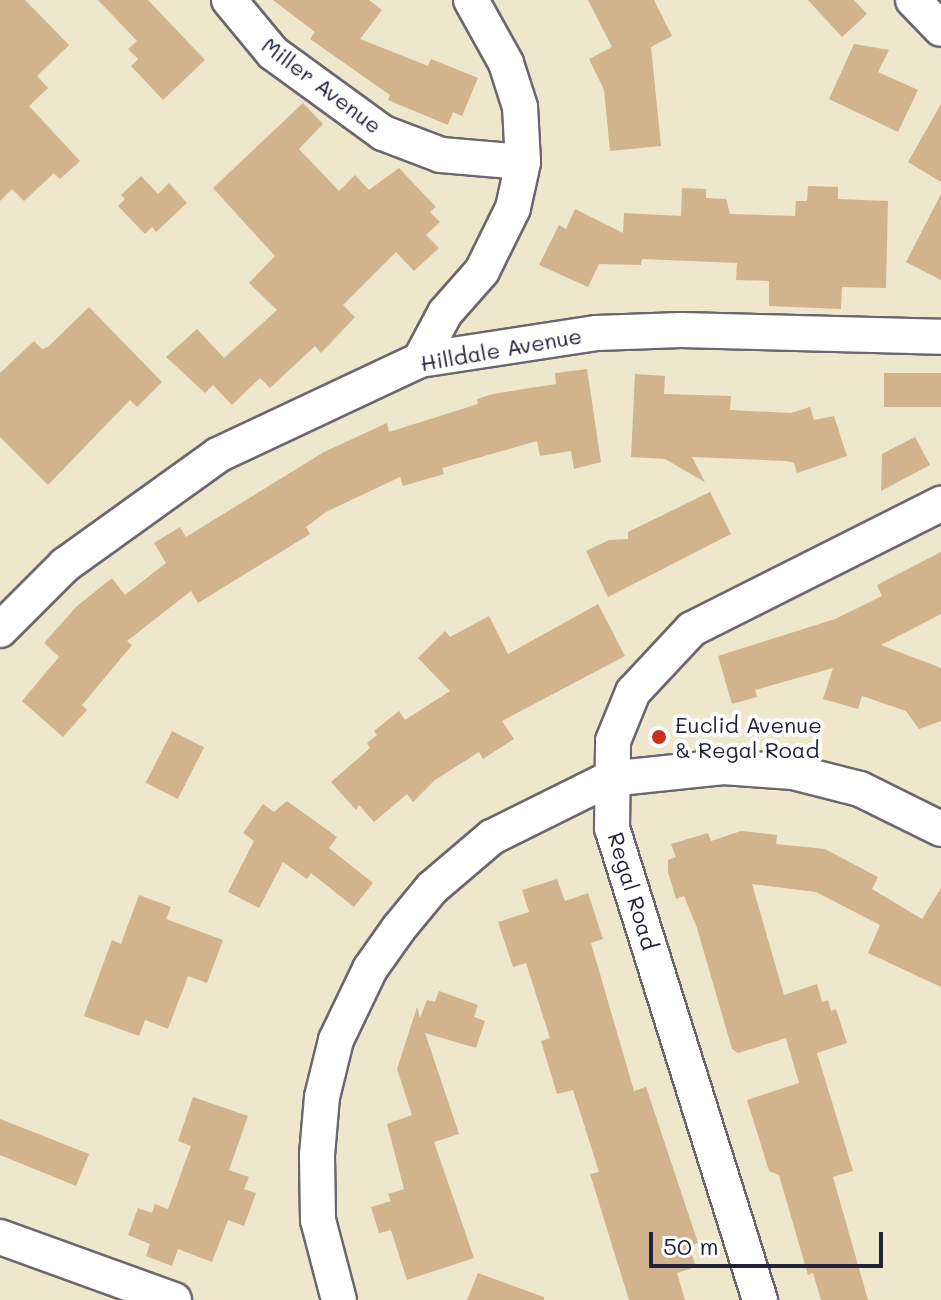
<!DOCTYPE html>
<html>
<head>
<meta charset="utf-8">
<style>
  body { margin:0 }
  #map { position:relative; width:941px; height:1300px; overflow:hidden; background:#efe7cc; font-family:Mali,sans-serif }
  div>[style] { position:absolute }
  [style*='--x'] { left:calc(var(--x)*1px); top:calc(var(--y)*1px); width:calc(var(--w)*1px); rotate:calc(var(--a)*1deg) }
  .building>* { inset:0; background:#d1b38e; transform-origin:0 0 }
  .roads { filter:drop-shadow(2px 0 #6a676e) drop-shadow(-2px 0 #6a676e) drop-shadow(0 2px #6a676e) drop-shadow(0 -2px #6a676e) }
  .minor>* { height:34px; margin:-17px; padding:0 17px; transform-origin:17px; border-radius:17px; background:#fff }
  .dots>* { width:22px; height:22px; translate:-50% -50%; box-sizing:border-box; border:4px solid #fff; border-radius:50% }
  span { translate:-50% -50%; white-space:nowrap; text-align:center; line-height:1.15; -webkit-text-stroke:8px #fff; paint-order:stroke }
  .street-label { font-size:22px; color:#22223b }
  .poi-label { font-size:22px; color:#22223b }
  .left { translate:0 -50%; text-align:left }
  .scale { position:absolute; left:649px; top:1232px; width:234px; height:36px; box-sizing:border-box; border:4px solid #22223b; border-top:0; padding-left:10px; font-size:24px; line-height:28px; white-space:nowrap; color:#22223b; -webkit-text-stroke:6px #fff; paint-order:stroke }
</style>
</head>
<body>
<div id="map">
  <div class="building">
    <div style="clip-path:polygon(0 0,25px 0,69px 45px,37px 76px,48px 88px,29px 106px,80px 161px,60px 179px,54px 173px,24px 201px,12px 189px,0 201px)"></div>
    <div style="clip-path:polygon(98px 0,148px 0,205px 60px,163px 100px,131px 66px,138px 59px,128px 49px,137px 41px)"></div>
    <div style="clip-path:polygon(273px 0,369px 0,382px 10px,360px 39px,428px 66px,431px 59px,478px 78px,462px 116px,453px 112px,448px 125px,388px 100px,390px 95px,310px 39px,315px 32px)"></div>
    <div style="clip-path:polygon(588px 0,654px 0,672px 36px,651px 47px,661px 146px,610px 151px,604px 90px,589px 59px,612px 47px)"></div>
    <div style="clip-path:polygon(808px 0,854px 0,867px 14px,842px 37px)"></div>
    <div style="clip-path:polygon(854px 44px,889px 50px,878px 72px,918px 90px,898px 132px,829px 99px)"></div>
    <div style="clip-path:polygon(303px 103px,323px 124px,299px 149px,339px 191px,355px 175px,369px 190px,399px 168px,436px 207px,430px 212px,440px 222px,426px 235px,439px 248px,414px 271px,396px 252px,343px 305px,355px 317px,321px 353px,315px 346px,270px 388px,260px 378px,232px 405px,213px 385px,205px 393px,166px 357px,197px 329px,224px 358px,277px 310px,249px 283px,275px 256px,213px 188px)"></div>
    <div style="clip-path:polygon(941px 104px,941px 182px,908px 162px)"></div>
    <div style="clip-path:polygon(141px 176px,158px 194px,169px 183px,187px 203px,156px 232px,152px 227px,145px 234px,118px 206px,125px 199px,121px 195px)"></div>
    <div style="clip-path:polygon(808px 186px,838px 187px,838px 199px,888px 201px,886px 288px,842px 287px,841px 309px,769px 306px,769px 281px,736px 280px,737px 263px,642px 259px,641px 265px,599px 264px,588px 287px,539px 265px,559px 225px,566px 229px,575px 209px,623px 233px,624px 213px,681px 216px,682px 188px,706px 189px,706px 198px,726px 199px,730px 214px,795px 216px,796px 201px,807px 201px)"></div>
    <div style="clip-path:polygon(941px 194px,941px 280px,906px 262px)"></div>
    <div style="clip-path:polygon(89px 307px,162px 382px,137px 407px,130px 400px,48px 485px,0 437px,0 373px,34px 341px,42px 349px,48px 347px)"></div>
    <div style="clip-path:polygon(587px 369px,601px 462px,574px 469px,571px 451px,540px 456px,537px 441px,442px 468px,444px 474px,403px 486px,400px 477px,326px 512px,306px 527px,310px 534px,198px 603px,191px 591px,127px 641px,132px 645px,82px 705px,87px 710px,63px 737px,22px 701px,59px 657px,44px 643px,77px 606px,112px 578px,125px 595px,166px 563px,154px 543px,180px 527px,186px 537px,324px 452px,387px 423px,389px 432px,478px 404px,477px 399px,493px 394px,556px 384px,555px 373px)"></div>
    <div style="left:941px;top:373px;width:34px;height:57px;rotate:90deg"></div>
    <div style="clip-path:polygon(635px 374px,665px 376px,664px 394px,731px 396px,730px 410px,791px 413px,810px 407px,814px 420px,834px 416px,847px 456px,797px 473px,794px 463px,786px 461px,692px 457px,705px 482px,665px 459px,631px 457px)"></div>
    <div style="clip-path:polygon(915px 437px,930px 465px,881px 491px,882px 454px)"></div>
    <div style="clip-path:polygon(710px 492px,731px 534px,608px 597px,586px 551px,609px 540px,628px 539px,628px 532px)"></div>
    <div style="clip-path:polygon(941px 552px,941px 614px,881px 645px,941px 668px,941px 721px,919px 729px,906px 711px,862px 696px,858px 709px,823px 699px,833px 668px,755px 690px,757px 697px,732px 704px,718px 656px,835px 619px,882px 596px,877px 585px)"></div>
    <div style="clip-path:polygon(598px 604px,625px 656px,502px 721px,514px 739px,483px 759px,479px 752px,435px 780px,413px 802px,407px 794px,374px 822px,359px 805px,356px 810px,331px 782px,370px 748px,367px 743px,377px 735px,374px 731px,399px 711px,405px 720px,450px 691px,418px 658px,445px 631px,450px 637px,489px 616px,508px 654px)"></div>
    <div style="left:172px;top:731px;width:36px;height:58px;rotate:27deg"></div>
    <div style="clip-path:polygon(287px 801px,337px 837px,329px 848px,373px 883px,354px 907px,311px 873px,307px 879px,283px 862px,259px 908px,228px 892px,254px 841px,243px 833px,263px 804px,274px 812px)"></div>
    <div style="clip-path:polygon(741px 831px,777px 835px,776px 844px,825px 849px,878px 877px,872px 889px,922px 919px,941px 888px,941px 987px,868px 953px,880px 925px,816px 892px,752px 884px,784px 995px,817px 984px,822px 1002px,828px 1000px,831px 1011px,836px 1009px,847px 1043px,817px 1053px,853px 1171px,833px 1177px,868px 1300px,821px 1300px,813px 1273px,808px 1275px,779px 1175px,769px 1171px,747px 1100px,799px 1083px,786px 1038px,738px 1053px,732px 1049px,697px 928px,684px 896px,676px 899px,668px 872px,668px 860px,676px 857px,671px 844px,708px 833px,711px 841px)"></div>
    <div style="clip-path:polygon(557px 879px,565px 901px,588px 893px,603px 939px,591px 943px,634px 1091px,646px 1087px,698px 1243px,689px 1246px,696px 1267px,677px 1273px,685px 1300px,629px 1300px,590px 1174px,599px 1172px,573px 1090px,557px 1094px,541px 1041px,550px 1038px,526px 963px,513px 967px,498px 922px,529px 912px,522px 890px)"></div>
    <div style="clip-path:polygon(139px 895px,171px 907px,166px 919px,223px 940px,207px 983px,188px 976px,168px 1029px,145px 1020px,139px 1036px,84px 1016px,112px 940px,121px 944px)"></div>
    <div style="clip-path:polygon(439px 991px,478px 1005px,474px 1017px,485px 1021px,476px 1048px,425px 1033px,459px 1134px,434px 1142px,474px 1258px,407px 1280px,391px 1230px,379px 1233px,371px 1207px,391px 1201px,388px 1194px,404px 1189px,387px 1124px,412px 1115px,397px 1069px,417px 1007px,420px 1018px,427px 1000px,435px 1002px)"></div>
    <div style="clip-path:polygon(193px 1097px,248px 1116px,229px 1170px,249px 1177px,244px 1189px,256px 1193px,244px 1226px,228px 1220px,212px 1262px,178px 1249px,172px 1266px,146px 1256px,150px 1244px,128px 1235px,138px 1208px,152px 1213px,155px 1204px,168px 1209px,191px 1146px,178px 1141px)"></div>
    <div style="clip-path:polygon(0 1119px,89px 1154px,76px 1186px,0 1155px)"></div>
    <div style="clip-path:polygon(478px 1273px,544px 1297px,544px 1300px,467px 1300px)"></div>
  </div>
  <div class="roads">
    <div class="minor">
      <div style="--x:229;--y:0;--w:69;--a:50.3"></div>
      <div style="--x:273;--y:53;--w:136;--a:36"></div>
      <div style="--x:383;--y:133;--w:62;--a:20.8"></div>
      <div style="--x:441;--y:155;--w:82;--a:4.9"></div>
      <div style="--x:913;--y:0;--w:40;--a:46"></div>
      <div style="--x:420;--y:360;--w:53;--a:-62"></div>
      <div style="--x:445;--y:313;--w:56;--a:-48.6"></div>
      <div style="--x:482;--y:271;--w:70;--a:-63.8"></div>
      <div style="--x:513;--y:208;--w:47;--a:-77.7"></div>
      <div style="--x:523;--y:162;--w:55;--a:-93.1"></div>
      <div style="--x:520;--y:107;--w:46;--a:-107.7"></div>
      <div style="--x:506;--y:63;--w:72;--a:-119.1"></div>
      <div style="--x:0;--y:630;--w:92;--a:-45"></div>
      <div style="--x:65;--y:565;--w:188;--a:-35.7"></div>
      <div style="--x:218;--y:455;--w:223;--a:-25.2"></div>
      <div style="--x:420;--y:360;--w:179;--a:-8.7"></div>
      <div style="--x:597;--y:333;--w:84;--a:-2"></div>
      <div style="--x:681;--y:330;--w:260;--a:1.5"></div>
      <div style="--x:0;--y:1237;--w:185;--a:19.9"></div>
      <div style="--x:339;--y:1300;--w:83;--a:-104.7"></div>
      <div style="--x:318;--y:1220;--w:65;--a:-90.9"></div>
      <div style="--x:317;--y:1155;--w:58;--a:-85.1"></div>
      <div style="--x:322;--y:1097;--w:59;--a:-76.2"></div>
      <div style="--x:336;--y:1040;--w:79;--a:-64.4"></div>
      <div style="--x:370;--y:969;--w:50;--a:-54.7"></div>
      <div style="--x:399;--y:928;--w:52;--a:-50.5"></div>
      <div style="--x:432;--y:888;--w:79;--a:-40.4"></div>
      <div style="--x:492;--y:837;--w:131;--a:-26.4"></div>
      <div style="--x:609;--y:779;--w:115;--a:-6"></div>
      <div style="--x:723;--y:767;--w:70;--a:4.1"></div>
      <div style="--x:793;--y:772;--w:69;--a:14.2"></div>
      <div style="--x:860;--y:789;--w:90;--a:26.3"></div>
      <div style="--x:760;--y:1300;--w:494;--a:-107.4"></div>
      <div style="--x:612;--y:829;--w:88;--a:-89.3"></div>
      <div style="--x:613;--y:741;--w:53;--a:-67.8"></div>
      <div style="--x:633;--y:692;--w:86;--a:-46.9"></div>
      <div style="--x:692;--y:629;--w:279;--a:-26.7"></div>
    </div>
  </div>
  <div class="dots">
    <div style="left:659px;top:737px;background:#c8321e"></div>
  </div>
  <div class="street-label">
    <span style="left:322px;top:85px;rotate:37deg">Miller Avenue</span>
    <span style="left:501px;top:349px;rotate:-10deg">Hilldale Avenue</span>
    <span style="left:633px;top:891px;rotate:73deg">Regal Road</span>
  </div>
  <div class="poi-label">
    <span class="left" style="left:675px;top:737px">Euclid Avenue<br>&amp; Regal Road</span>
  </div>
  <div class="scale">50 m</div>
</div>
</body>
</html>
